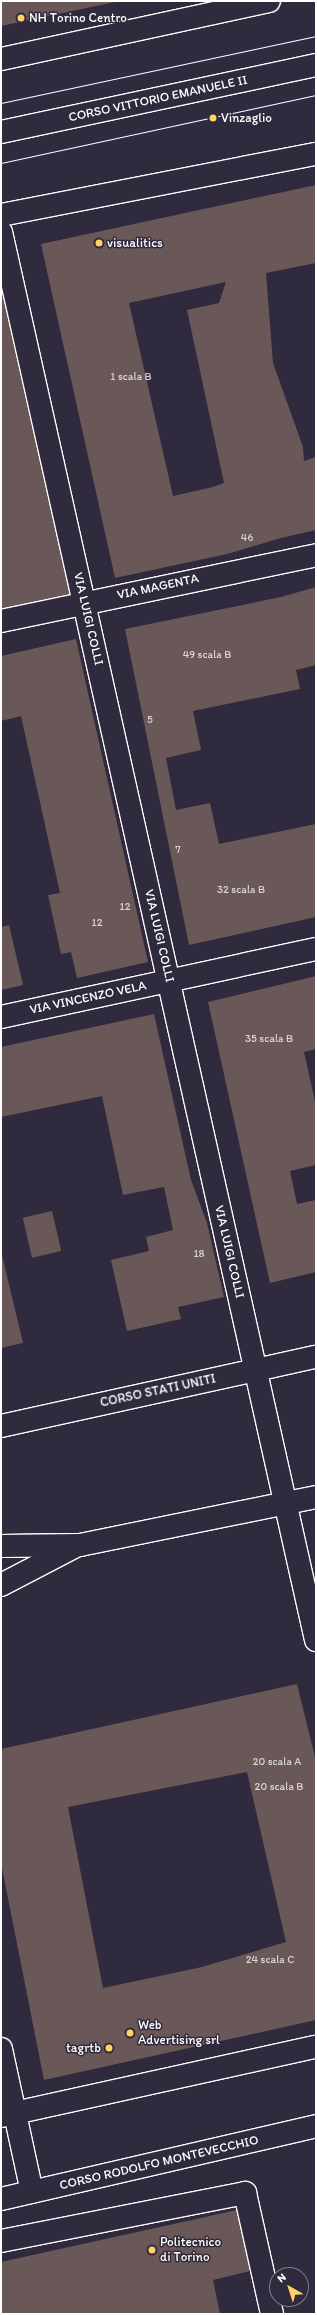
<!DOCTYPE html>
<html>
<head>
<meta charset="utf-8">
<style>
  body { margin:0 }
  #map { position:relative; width:317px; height:2315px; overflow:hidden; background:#2f2a3d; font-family:Itim,sans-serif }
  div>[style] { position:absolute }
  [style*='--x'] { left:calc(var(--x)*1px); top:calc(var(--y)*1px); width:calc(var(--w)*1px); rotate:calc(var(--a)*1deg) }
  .building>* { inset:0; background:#6a5858; transform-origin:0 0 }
  .roads { filter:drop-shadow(1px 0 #fff) drop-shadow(-1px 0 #fff) drop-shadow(0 1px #fff) drop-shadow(0 -1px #fff) }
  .minor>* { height:22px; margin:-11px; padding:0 11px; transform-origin:11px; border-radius:11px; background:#2f2a3d }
  .major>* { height:22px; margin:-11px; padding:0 11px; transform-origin:11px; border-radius:11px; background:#2f2a3d }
  .tram>* { height:1px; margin:-0.5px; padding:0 0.5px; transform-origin:0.5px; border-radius:0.5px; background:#fff }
  .dots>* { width:11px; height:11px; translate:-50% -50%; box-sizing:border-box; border:2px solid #2f2a3d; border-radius:50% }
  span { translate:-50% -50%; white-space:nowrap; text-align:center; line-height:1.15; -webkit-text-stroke:3px #2f2a3d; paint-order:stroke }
  .number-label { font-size:11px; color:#dad5d5 }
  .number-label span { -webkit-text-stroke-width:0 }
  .poi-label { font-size:13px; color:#fff }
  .left { translate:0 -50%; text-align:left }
  .right { translate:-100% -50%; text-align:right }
  .street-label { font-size:13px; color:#fff }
  .frame { position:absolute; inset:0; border:2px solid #fff; pointer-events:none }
  .north { position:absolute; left:269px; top:2267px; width:40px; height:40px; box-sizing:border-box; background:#2f2a3d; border:1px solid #827f8b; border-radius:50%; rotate:321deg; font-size:11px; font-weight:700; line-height:16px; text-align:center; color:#fff }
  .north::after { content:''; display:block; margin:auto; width:14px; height:18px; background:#ffd166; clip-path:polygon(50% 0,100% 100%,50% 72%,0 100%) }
</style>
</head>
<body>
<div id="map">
  <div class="building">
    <div style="clip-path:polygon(1px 1px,115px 1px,115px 2px,1px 26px)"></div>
    <div style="clip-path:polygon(evenodd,316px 185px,316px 263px,266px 273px,273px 363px,303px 447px,304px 461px,316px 457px,316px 530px,281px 538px,227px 554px,115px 578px,41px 244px,316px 185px,226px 282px,219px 303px,187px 310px,224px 483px,213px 487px,173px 496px,129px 303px,226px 282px)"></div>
    <div style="clip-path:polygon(2px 292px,70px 595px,1px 610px,1px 293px)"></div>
    <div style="clip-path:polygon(316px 587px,316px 665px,296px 670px,300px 689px,193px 711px,201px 750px,166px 758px,176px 810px,210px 803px,219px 844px,316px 824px,316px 917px,189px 945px,125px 629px,281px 597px)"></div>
    <div style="clip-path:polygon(76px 639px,148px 962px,77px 978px,71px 952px,61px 954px,48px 895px,60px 893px,21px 716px,1px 721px,1px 656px)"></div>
    <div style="clip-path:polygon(9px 925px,23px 985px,1px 990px,1px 927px)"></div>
    <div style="clip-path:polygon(316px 976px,316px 1049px,304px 1052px,316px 1106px,316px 1165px,290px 1171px,297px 1204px,316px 1200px,316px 1272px,270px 1283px,208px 1002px)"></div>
    <div style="clip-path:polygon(154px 1014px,191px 1180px,207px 1223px,224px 1297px,178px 1307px,181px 1319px,127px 1331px,111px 1260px,149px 1251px,146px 1237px,173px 1230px,164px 1187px,123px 1195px,102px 1096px,1px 1117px,1px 1047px)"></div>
    <div style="left:52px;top:1211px;width:41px;height:30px;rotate:77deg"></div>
    <div style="clip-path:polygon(1px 1251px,23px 1343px,1px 1348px)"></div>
    <div style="clip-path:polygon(evenodd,297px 1684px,316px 1761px,316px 2020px,44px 2080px,1px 1863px,1px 1749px,297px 1684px,247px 1772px,286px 1942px,202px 1967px,103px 1988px,68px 1807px,247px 1772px)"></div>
    <div style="clip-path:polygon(237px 2210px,250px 2271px,213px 2280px,220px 2314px,1px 2314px,1px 2262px)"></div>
  </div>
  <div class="roads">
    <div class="minor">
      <div style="--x:1;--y:59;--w:274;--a:-12.2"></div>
      <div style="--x:1;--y:215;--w:321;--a:-11"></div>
      <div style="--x:1;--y:232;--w:1443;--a:77.39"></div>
      <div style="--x:1;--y:621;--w:322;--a:-11.8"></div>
      <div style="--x:1;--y:1017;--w:322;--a:-12.2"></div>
      <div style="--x:1;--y:1426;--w:322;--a:-12.4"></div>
      <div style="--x:1;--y:2049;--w:146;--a:77.8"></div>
      <div style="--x:1;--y:2116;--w:322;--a:-12.4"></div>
      <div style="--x:1;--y:2199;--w:323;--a:-13"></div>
      <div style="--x:1;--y:2241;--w:249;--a:-11.1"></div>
      <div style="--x:245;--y:2193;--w:124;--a:77.4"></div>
    </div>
    <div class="major">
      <div style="--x:1;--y:132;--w:322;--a:-12"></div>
      <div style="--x:1;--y:1546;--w:79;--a:-0.7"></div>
      <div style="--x:80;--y:1545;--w:241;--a:-11.5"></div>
      <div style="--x:1;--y:1585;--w:85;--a:-27.5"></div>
    </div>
  </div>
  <div class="tram">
    <div style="--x:1;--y:103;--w:322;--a:-12"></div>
    <div style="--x:1;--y:163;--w:322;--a:-12.2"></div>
  </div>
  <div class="dots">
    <div style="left:21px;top:18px;background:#ffd166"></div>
    <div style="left:213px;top:118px;background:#ffd166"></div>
    <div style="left:99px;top:243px;background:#ffd166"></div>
    <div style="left:130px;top:2033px;background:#ffd166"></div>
    <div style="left:109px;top:2048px;background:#ffd166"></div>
    <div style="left:152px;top:2250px;background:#ffd166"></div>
  </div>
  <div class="number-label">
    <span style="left:131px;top:377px">1 scala B</span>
    <span style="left:247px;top:538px">46</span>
    <span style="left:207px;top:655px">49 scala B</span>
    <span style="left:150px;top:720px">5</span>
    <span style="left:178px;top:850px">7</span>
    <span style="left:241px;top:890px">32 scala B</span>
    <span style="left:125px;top:907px">12</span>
    <span style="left:97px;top:923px">12</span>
    <span style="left:269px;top:1039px">35 scala B</span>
    <span style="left:199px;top:1254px">18</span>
    <span style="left:277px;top:1762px">20 scala A</span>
    <span style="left:279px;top:1787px">20 scala B</span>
    <span style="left:270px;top:1960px">24 scala C</span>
  </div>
  <div class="poi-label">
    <span class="left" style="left:29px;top:18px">NH Torino Centro</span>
    <span class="left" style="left:221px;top:118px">Vinzaglio</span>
    <span class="left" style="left:107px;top:243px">visualitics</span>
    <span class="left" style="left:138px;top:2033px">Web<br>Advertising srl</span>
    <span class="right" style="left:101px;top:2048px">tagrtb</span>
    <span class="left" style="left:160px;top:2250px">Politecnico<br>di Torino</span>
  </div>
  <div class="street-label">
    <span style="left:158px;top:99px;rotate:-12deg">CORSO VITTORIO EMANUELE II</span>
    <span style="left:158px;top:587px;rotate:-12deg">VIA MAGENTA</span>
    <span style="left:88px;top:619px;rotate:77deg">VIA LUIGI COLLI</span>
    <span style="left:159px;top:936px;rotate:77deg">VIA LUIGI COLLI</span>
    <span style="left:88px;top:998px;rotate:-12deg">VIA VINCENZO VELA</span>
    <span style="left:229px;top:1252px;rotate:77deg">VIA LUIGI COLLI</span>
    <span style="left:158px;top:1391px;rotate:-12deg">CORSO STATI UNITI</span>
    <span style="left:159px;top:2163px;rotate:-13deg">CORSO RODOLFO MONTEVECCHIO</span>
  </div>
  <div class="frame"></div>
  <div class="north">N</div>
</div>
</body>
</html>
